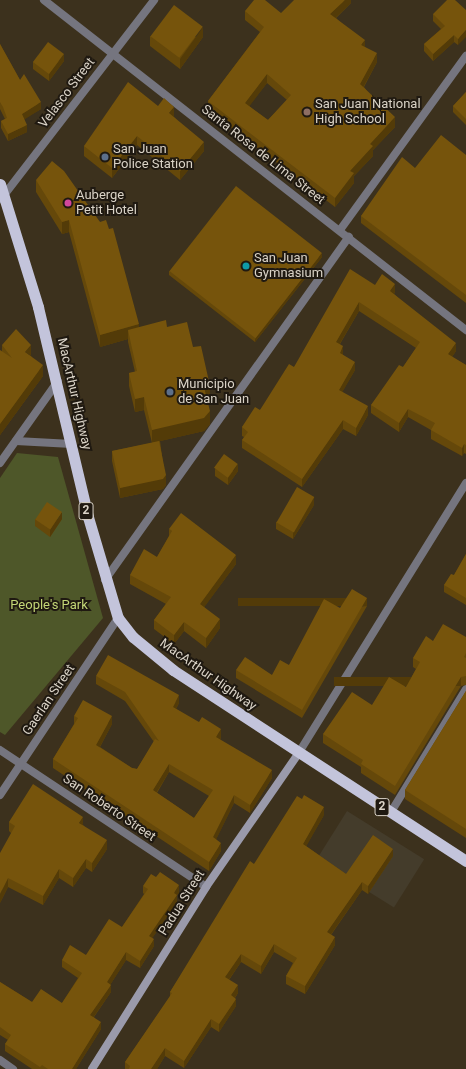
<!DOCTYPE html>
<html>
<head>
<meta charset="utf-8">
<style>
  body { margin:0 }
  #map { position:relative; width:466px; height:1069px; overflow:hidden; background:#3c311d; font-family:Roboto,sans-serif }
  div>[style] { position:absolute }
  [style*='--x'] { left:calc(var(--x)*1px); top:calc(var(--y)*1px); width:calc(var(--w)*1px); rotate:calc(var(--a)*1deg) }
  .commercial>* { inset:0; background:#443c2b; transform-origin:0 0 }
  .green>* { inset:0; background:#4e5729 }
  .service>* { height:8px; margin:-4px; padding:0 4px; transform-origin:4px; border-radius:4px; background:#75757f }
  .minor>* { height:8px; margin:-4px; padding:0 4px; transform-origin:4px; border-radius:4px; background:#75757f }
  .secondary>* { height:8px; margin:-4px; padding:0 4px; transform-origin:4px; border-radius:4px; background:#9a9aab }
  .trunk>* { height:11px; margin:-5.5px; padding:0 5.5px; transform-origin:5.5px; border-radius:5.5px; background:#c3c4db }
  .wall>* { inset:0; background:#65480a }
  .shaded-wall>* { inset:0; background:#533b08; transform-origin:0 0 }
  .building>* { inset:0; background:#76540c; transform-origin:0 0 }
  .dots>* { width:11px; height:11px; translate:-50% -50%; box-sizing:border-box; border:2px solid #1f1911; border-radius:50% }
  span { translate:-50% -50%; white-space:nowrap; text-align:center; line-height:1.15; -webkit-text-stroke:4px #1f1911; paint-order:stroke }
  .shield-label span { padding:1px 3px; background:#1f1911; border:1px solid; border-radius:3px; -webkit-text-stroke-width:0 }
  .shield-label { font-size:12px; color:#dad3c7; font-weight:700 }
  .street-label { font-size:13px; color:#dad3c7 }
  .poi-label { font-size:13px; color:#dad3c7 }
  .left { translate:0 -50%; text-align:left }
  .park-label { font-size:13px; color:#c3d676 }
</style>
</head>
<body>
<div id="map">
  <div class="commercial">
    <div style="left:347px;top:811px;width:91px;height:57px;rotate:32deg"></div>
  </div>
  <div class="green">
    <div style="clip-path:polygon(17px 453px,58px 457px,103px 618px,5px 735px,0 732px,0 478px)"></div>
  </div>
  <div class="service">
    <div style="--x:16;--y:441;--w:56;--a:3.1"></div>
    <div style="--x:0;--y:463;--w:100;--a:-54.7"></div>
  </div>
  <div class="minor">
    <div style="--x:44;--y:0;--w:536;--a:38.03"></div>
    <div style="--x:1;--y:199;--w:251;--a:-52.4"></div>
    <div style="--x:340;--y:230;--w:215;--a:-54.1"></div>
    <div style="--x:105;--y:580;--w:421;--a:-54.6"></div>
    <div style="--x:0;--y:750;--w:247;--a:33.6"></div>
    <div style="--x:298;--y:754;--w:319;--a:-58.2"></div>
    <div style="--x:0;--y:795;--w:213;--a:-56.3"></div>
    <div style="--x:391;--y:812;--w:144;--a:-58.6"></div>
    <div style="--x:0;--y:1060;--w:16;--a:35"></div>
  </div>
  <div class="secondary">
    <div style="--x:92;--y:1069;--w:215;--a:-57.9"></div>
    <div style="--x:206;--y:887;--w:162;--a:-55.3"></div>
  </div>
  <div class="trunk">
    <div style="--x:0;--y:184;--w:129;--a:72.8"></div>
    <div style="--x:38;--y:307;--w:216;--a:76.6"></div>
    <div style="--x:88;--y:517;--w:105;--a:73.5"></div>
    <div style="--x:118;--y:618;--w:24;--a:52"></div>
    <div style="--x:133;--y:637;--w:52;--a:39.5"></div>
    <div style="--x:173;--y:670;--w:350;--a:33.1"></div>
  </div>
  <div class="wall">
    <div style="clip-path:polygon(evenodd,351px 0,351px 3px,336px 18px,365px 47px,377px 62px,364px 87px,395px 127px,373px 150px,373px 156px,354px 176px,354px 183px,335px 207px,208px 110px,208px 101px,260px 32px,245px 20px,245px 11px,281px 13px,351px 0,267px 83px,287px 100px,268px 120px,249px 106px,267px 83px)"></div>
    <div style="clip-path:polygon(466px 10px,458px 45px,454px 42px,433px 61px,424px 51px,424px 44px,441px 29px,433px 21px,433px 14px)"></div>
    <div style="clip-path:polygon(150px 36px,203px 37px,180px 69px,150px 46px)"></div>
    <div style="clip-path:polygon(0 44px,20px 80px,41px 109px,24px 119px,27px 132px,8px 141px,1px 128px,1px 121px,5px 119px,0 109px)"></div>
    <div style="clip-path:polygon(64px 61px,49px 81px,33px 69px,33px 62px)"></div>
    <div style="clip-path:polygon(466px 92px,466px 125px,453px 112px,453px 106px)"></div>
    <div style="clip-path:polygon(158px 106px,174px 117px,204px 151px,180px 180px,137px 145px,112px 178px,84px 156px,84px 146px)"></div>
    <div style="clip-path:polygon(466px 155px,466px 303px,361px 223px,361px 216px,415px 168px)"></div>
    <div style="clip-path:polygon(36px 180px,100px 222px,139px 327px,167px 327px,193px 347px,210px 398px,207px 399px,210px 424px,204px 431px,160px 441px,166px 485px,163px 489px,120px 498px,112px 461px,112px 451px,152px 443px,144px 410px,135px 412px,129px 386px,129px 373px,135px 372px,128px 342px,128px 339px,100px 347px,69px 232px,62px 234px,36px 192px)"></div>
    <div style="clip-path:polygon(322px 257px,255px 342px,169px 275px,169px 271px)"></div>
    <div style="clip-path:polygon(375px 285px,395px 292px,394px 294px,456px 351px,452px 357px,466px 365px,466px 454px,464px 453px,462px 456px,431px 439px,431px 430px,408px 417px,399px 432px,371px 413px,371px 405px,403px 367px,416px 348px,359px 311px,340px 344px,343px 354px,343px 355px,355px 370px,342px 392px,368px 415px,356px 436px,343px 429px,302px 487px,242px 448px,242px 440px,244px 437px,242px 436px,242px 427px,260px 410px,294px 367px)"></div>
    <div style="clip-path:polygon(2px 345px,31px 356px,43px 376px,0 435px)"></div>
    <div style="clip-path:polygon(215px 469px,238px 471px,228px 485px,215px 476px)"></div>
    <div style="clip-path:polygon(314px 505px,293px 539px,276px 529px,276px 522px)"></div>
    <div style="clip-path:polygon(35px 519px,62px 519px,50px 537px,35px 526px)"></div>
    <div style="clip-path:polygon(169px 529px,236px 564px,204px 607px,220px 628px,206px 648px,184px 631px,174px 644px,154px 629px,154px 620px,166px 604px,130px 584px,130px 575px,157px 557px,169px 536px)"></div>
    <div style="clip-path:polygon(466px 554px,466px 605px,444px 592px,444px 585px,454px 575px)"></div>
    <div style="clip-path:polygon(367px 606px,302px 718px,236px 678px,236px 670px,272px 675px,289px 665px,340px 608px)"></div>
    <div style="clip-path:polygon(466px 637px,466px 685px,461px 686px,395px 795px,361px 773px,361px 767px,323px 743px,323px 734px,372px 705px,406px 687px,416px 669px,413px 667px,413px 658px)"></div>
    <div style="clip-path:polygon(evenodd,96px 676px,179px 703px,176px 709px,221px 737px,220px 740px,272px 778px,250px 813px,234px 803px,216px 839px,221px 851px,209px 871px,53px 768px,53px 759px,74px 724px,74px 716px,112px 724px,100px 747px,132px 768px,137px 769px,154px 742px,125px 701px,96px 684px,96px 676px,169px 772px,209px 796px,194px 818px,157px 793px,169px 772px)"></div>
    <div style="clip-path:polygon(466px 691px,466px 838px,405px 799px,405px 790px)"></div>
    <div style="clip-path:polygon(324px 815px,306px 846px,346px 874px,393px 856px,368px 894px,362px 890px,331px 935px,335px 945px,305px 994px,286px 984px,286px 976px,293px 963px,274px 952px,261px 974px,241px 962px,229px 980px,238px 993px,235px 998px,236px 1006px,219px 1032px,211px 1027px,184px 1068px,165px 1056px,157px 1069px,125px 1069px,125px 1062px,170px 997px,170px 992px,254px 864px)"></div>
    <div style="clip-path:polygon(9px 822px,83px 825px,107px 849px,92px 872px,86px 868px,73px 887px,59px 878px,43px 905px,8px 887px,0 903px,11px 833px,9px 831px)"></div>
    <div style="clip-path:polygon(143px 886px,179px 893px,177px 895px,177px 902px,152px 938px,154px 946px,140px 968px,126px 960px,110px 985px,111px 992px,94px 1017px,101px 1029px,76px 1069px,32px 1069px,5px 1051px,5px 1044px,8px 1040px,0 1035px,0 982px,32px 1002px,62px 1003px,78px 978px,62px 967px,62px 960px,86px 955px,122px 927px,144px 894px,143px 893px)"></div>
  </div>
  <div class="shaded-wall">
    <div style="clip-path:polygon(345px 0,351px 0,351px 3px,330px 23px,330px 14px)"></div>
    <div style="clip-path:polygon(203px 27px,203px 37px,180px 69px,180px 59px)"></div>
    <div style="clip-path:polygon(466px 30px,466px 37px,458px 45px,458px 39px)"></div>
    <div style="clip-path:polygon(454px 35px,454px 42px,433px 61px,433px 54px)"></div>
    <div style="clip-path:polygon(365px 40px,365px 49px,361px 45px)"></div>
    <div style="clip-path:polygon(377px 53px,377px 62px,360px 93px,360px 84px)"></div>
    <div style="clip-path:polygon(64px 54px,64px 61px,49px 81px,49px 74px)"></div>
    <div style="clip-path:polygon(267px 74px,267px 83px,245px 112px,245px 103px)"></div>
    <div style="clip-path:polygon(41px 102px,41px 109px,22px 121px,22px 114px)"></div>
    <div style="clip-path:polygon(174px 107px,174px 117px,169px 123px,169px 113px)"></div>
    <div style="clip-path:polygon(395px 117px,395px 127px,373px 150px,373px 156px,354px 176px,354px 183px,335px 207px,335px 198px,350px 171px,370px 144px)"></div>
    <div style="clip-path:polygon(27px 125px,27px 132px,8px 141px,8px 134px)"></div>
    <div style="clip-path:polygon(137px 136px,137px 145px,112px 178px,112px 168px)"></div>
    <div style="clip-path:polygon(204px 142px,204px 151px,180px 180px,180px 171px)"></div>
    <div style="clip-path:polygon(69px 220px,69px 232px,62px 234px,62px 222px)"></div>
    <div style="clip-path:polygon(322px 253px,322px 257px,255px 342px,255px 339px)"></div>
    <div style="clip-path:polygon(395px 284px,395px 292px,390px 299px,390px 291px)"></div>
    <div style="clip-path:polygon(359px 302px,359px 311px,336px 350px,336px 342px)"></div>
    <div style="clip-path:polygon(139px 324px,139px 336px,128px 330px,128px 339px,100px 347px,100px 335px)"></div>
    <div style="clip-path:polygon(456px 343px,456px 351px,448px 363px,448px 354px)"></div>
    <div style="clip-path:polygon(31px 345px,31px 356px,25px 352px)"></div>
    <div style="clip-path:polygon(343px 346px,343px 354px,340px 361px,340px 353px)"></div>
    <div style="clip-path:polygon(355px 362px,355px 370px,339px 398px,339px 390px)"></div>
    <div style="clip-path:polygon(43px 365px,43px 376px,0 435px,0 424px)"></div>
    <div style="clip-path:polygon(210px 386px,210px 398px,204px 400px,204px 387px)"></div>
    <div style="clip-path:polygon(144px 397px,144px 410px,135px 412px,135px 399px)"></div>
    <div style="clip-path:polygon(368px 406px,368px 415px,356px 436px,356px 428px)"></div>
    <div style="clip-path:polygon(408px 409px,408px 417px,399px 432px,399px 423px)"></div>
    <div style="clip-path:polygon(210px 411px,210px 424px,204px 431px,152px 443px,152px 430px)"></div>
    <div style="clip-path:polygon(343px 420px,343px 429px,302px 487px,302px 479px)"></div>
    <div style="clip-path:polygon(464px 444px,464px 453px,462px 456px,462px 448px)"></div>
    <div style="clip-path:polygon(238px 464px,238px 471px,228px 485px,228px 478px)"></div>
    <div style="clip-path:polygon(166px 475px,166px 485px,163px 489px,120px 498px,120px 488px)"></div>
    <div style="clip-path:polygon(314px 497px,314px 505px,293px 539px,293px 532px)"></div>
    <div style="clip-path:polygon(62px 512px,62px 519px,50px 537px,50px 530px)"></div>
    <div style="clip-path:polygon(236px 555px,236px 564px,200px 613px,200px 604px)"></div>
    <div style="left:367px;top:598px;width:8px;height:129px;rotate:90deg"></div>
    <div style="clip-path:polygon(220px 619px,220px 628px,206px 648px,206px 638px)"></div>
    <div style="clip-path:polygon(184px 622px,184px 631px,174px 644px,174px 635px)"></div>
    <div style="left:461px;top:677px;width:9px;height:127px;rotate:90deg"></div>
    <div style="clip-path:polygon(179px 695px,179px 703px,173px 715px,173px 707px)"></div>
    <div style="clip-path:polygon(112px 716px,112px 724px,96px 754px,96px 745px)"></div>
    <div style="clip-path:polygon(221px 729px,221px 737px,216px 746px,216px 737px)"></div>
    <div style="clip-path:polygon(169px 764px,169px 772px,153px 798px,153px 790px)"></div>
    <div style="clip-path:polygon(272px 770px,272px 778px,250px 813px,250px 805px)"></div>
    <div style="clip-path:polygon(234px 795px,234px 803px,213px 846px,213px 837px)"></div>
    <div style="clip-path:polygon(324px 807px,324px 815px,303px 852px,303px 844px)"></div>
    <div style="clip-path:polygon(83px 817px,83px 826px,79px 823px)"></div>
    <div style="clip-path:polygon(107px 840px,107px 849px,92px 872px,92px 863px)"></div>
    <div style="clip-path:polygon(221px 843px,221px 851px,209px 871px,209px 862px)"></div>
    <div style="clip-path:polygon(393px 849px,393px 856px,368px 894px,368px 886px)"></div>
    <div style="clip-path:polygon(86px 859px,86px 868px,73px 887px,73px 878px)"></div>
    <div style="clip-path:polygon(59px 869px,59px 878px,43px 905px,43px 896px)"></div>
    <div style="clip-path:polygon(8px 878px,8px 887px,0 903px,0 894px)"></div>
    <div style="clip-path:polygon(362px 882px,362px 890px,327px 940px,327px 932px)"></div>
    <div style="clip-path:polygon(179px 885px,179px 893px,177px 895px,177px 902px,149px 943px,149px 936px,174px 893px)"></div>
    <div style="clip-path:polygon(335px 937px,335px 945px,305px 994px,305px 986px)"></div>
    <div style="clip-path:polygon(154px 939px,154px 946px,140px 968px,140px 961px)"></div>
    <div style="clip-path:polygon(274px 944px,274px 952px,261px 974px,261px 966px)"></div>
    <div style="clip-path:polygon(126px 952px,126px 960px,107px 990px,107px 982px)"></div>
    <div style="clip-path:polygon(241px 954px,241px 962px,225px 985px,225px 977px)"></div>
    <div style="clip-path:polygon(111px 985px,111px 992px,90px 1022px,90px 1015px)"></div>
    <div style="clip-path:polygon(238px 985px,238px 993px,231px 1003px,231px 995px)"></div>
    <div style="clip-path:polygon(236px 999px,236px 1006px,219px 1032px,219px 1024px)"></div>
    <div style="clip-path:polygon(211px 1019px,211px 1027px,184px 1068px,184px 1061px)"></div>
    <div style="clip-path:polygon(101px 1022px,101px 1029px,76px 1069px,72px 1069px)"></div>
    <div style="clip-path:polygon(165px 1048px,165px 1056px,157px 1069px,151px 1069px)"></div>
  </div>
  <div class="building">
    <div style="clip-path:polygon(evenodd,254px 0,265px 0,281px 13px,294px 0,345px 0,330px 14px,365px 40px,361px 45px,377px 53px,360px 84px,395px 117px,370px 144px,373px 146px,350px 171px,354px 173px,335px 198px,208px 101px,264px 27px,245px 11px,254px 0,267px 74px,291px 95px,268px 120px,245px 103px,267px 74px)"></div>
    <div style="clip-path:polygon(447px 0,455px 0,466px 10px,466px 30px,458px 39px,454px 35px,433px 54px,424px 44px,445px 26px,433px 14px)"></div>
    <div style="left:174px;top:5px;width:36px;height:39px;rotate:37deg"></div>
    <div style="left:48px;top:42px;width:20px;height:25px;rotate:37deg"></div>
    <div style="clip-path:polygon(0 44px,20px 80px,24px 74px,41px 102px,22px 114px,27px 125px,8px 134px,1px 121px,7px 118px,3px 107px,0 102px)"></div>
    <div style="clip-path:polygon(128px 82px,158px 106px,164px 98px,174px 107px,169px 113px,204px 142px,180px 171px,137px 136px,112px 168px,84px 146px)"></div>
    <div style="clip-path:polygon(466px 92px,466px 119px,453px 106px)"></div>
    <div style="clip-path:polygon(441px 135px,466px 155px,466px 295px,361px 216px,402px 157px,415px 168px)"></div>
    <div style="clip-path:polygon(52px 161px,64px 171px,100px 222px,106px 220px,109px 229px,113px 228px,139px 324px,100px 335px,69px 220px,62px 222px,36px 180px)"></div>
    <div style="left:236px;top:186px;width:109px;height:108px;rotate:38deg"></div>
    <div style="clip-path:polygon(350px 269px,375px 285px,382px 274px,395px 284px,390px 291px,456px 343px,448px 354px,466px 365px,466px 445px,464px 444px,462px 448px,431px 430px,435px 423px,408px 409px,399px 423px,371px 405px,399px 365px,403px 367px,420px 342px,359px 302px,336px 342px,343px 346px,340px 353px,355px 362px,339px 390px,368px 406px,356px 428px,343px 420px,302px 479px,242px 440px,248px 432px,242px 427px,255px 407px,260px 410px,289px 364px,294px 367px)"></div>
    <div style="clip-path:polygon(166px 320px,167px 327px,187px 322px,193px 347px,201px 346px,210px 386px,204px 387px,210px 411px,204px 418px,152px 430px,144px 397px,135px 399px,129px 373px,137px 371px,128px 330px)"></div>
    <div style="clip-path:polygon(16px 329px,31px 345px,25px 352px,43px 365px,0 424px,0 350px,12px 358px,2px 345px)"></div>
    <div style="clip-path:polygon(159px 441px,166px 475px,163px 479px,120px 488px,112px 451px)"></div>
    <div style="left:224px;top:454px;width:17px;height:17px;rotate:36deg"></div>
    <div style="left:297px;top:487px;width:20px;height:41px;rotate:30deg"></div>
    <div style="left:47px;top:502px;width:18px;height:21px;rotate:34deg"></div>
    <div style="clip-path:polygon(181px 513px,236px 555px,200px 604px,220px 619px,206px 638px,184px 622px,174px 635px,154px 620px,171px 597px,130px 575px,144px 549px,157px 557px,172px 531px,169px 529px)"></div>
    <div style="clip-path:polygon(466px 554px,466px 598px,444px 585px,451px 574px,454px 575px)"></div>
    <div style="clip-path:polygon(352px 589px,367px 598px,302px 710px,236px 670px,245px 657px,272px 675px,280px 660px,289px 665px,324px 599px,340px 608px)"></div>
    <div style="clip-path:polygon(443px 624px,466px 637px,466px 653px,464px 657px,466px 658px,466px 676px,461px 677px,395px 786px,361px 764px,363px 760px,323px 734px,352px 692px,372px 705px,389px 677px,406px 687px,420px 662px,413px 658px,426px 636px,433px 641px)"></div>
    <div style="clip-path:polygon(evenodd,108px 655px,179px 695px,173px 707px,199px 722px,202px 717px,221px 729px,216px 737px,272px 770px,250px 805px,234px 795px,213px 837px,221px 843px,209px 862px,53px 759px,78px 718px,74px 716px,83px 700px,112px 716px,96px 745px,132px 768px,137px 769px,155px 739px,159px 741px,125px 692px,96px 676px,108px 655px,169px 764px,213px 790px,194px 818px,153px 790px,169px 764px)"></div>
    <div style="clip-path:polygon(466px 691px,466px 829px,405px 790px)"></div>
    <div style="clip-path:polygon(33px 784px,83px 817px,79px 823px,107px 840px,92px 863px,86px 859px,73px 878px,59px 869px,43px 896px,8px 878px,0 894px,0 853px,15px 826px,9px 822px)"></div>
    <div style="clip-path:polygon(304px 795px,324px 807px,303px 844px,346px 874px,373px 835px,393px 849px,368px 886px,362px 882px,327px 932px,335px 937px,305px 986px,286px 976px,297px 958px,274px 944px,261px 966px,241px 954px,225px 977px,238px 985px,231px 995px,236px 999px,219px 1024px,211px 1019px,184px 1061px,165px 1048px,151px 1069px,129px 1069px,130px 1066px,125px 1062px,172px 993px,170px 992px,250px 861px,254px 864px,297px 796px,302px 799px)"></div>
    <div style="clip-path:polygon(160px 872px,179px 885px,174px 893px,177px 895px,149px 936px,154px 939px,140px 961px,126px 952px,107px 982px,111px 985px,90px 1015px,101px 1022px,72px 1069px,48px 1069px,42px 1065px,40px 1067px,5px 1044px,11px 1035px,0 1027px,0 982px,32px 1002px,41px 989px,62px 1003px,82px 973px,62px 960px,70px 945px,86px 955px,109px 919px,122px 927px,148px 889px,143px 886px,151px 874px,156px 877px)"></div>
  </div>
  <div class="dots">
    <div style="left:307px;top:112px;background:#8d6e63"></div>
    <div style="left:105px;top:157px;background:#5c6f8a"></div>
    <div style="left:68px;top:203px;background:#d1479c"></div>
    <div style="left:246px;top:266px;background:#0f9aa8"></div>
    <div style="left:170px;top:392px;background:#5c6f8a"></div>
  </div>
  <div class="shield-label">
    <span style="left:86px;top:511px">2</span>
    <span style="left:382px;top:807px">2</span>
  </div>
  <div class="street-label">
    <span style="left:67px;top:93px;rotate:-53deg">Velasco Street</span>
    <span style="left:263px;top:155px;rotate:38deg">Santa Rosa de Lima Street</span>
    <span style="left:74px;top:394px;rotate:77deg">MacArthur Highway</span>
    <span style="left:208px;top:675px;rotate:35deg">MacArthur Highway</span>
    <span style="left:49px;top:700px;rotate:-56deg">Gaerlan Street</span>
    <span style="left:109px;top:808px;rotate:34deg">San Roberto Street</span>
    <span style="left:182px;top:903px;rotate:-58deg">Padua Street</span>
  </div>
  <div class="poi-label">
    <span class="left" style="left:315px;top:112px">San Juan National<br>High School</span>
    <span class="left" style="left:113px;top:157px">San Juan<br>Police Station</span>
    <span class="left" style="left:76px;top:203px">Auberge<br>Petit Hotel</span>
    <span class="left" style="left:254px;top:266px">San Juan<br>Gymnasium</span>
    <span class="left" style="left:178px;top:392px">Municipio<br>de San Juan</span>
  </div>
  <div class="park-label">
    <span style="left:49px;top:605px">People's Park</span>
  </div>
</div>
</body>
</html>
